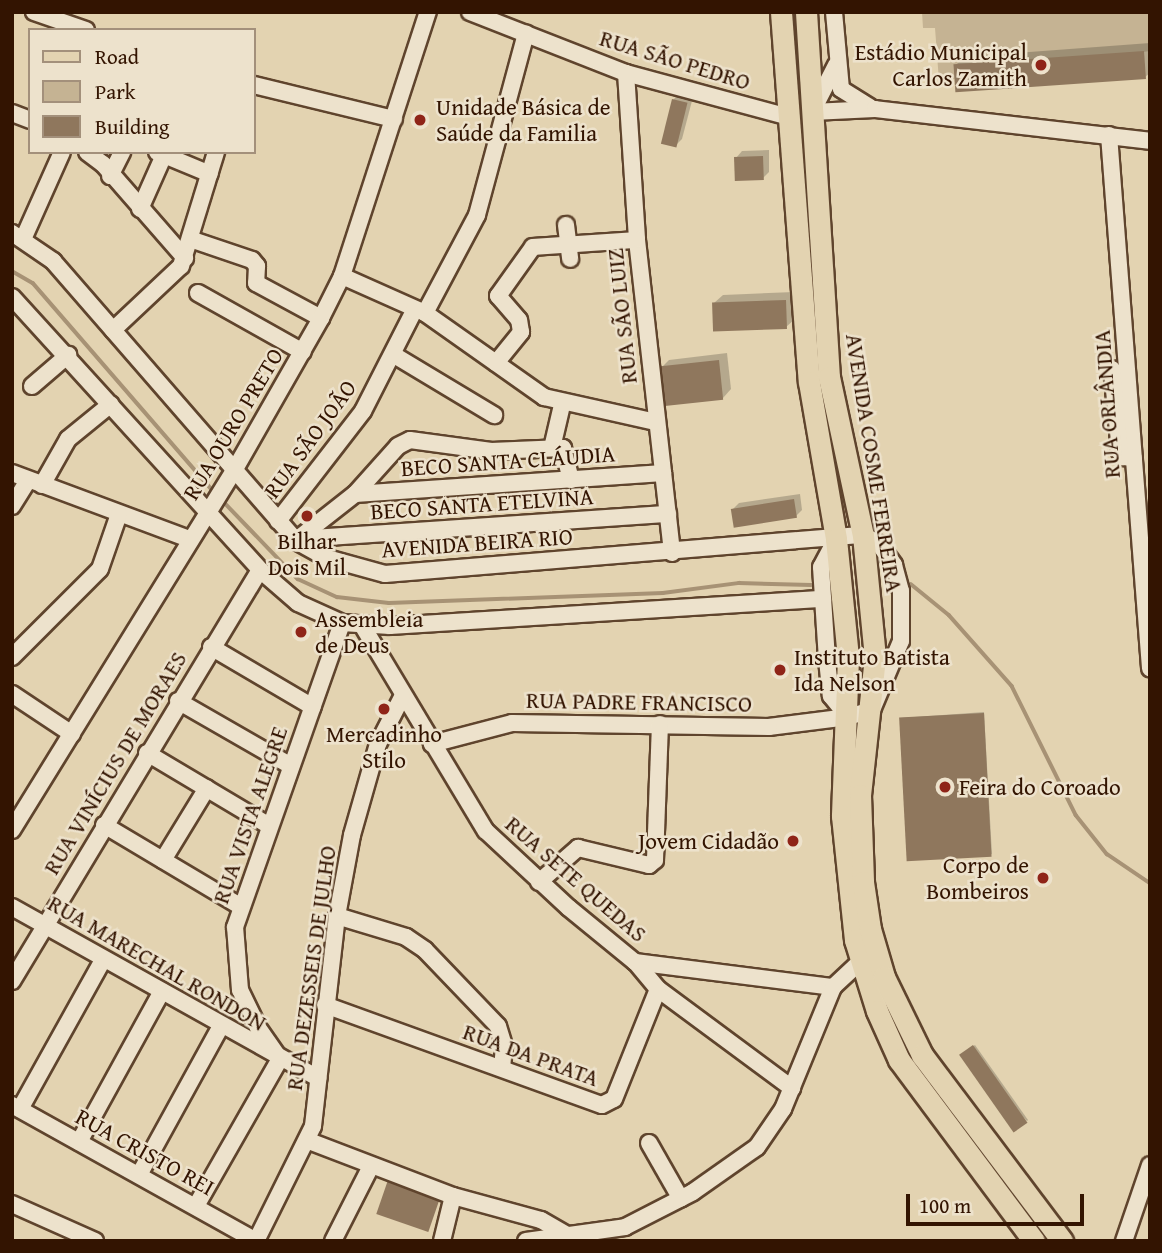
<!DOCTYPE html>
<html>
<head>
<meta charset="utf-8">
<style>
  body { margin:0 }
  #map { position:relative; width:1162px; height:1253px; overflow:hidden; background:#e3d3b1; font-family:"Gentium Book Plus",serif }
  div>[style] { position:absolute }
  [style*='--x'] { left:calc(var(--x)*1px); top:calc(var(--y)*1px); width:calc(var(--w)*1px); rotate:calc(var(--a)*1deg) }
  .green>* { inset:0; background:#c5b393 }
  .shadow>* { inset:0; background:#0003 }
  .stream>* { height:3.5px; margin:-1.75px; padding:0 1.75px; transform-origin:1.75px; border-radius:1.75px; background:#a79275 }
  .building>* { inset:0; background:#8f775d; transform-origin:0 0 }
  .roads { filter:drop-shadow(2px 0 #5f442d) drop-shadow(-2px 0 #5f442d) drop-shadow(0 2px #5f442d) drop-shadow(0 -2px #5f442d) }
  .minor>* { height:16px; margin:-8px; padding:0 8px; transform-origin:8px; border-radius:8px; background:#ede2cc }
  .major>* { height:21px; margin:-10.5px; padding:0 10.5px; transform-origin:10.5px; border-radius:10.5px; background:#e3d3b1 }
  .dots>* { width:19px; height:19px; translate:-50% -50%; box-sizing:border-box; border:4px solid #ede2cc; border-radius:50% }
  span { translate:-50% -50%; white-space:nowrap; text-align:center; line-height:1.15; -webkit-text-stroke:5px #ede2cc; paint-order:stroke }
  .poi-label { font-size:23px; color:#331401 }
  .right { translate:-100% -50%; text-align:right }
  .left { translate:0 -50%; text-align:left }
  .street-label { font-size:23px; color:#331401 }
  .frame { position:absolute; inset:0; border:14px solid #331401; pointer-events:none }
  .legend { position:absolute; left:28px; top:28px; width:228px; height:126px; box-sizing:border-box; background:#ede2cc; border:2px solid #a3907b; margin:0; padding:9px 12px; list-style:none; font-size:21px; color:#331401 }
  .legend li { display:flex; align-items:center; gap:14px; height:35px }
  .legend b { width:35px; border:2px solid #a3907b }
  .scale { position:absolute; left:906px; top:1194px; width:178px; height:32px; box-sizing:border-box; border:4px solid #331401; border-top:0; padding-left:9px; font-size:21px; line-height:24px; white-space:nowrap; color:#331401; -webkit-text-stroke:5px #ede2cc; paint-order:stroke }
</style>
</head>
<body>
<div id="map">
  <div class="green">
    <div style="clip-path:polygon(922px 12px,1150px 12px,1150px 51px,939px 81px,935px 28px,923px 28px)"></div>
  </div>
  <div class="shadow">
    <div style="clip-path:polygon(1150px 43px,1150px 73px,1145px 77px,956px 65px,964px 57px)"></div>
    <div style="clip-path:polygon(679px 94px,693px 97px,682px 139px,676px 145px,673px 100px)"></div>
    <div style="clip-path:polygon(769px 150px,769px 172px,763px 178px,736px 158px,742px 151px)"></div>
    <div style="clip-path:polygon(794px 292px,795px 319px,786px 327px,714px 303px,723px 295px)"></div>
    <div style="clip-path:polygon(727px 353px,731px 389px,723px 398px,661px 368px,669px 360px)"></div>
    <div style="clip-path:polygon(800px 494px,802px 510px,796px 516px,733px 509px,739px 503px)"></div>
    <div style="clip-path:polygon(984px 712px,992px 854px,990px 855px,901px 718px)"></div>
    <div style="clip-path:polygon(975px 1045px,1028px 1120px,1027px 1121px,961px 1055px)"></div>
  </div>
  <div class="stream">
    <div style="--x:12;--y:271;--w:24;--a:30"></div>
    <div style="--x:33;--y:283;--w:278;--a:49.1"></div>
    <div style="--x:221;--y:499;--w:111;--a:46.1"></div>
    <div style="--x:298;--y:579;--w:43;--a:24.8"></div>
    <div style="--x:337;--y:597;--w:52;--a:6.6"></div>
    <div style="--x:389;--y:603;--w:274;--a:-2.1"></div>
    <div style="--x:663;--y:593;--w:77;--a:-7.5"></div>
    <div style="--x:739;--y:583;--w:72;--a:1.6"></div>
    <div style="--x:911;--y:584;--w:49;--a:39.2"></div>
    <div style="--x:949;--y:615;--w:95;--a:48.4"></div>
    <div style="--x:1012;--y:686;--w:144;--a:63.6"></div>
    <div style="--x:1076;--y:815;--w:50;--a:51.5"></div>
    <div style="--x:1107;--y:854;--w:52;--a:34"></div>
  </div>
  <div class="building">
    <div style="left:1144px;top:51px;width:28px;height:191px;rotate:86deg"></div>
    <div style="left:672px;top:99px;width:16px;height:46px;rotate:14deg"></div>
    <div style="left:763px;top:156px;width:24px;height:29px;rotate:88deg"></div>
    <div style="left:786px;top:300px;width:29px;height:74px;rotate:88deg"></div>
    <div style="left:719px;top:360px;width:40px;height:61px;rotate:84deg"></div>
    <div style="left:794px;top:499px;width:19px;height:64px;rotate:81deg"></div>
    <div style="left:984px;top:713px;width:144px;height:85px;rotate:87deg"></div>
    <div style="left:973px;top:1045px;width:95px;height:17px;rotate:55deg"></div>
    <div style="left:388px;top:1180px;width:55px;height:36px;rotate:19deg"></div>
  </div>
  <div class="roads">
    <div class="minor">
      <div style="--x:34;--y:12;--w:55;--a:19.1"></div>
      <div style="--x:470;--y:12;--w:168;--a:21.4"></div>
      <div style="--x:626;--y:73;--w:169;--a:15.1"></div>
      <div style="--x:834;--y:12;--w:77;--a:84.8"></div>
      <div style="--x:841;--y:89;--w:34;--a:32"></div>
      <div style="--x:626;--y:73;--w:167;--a:86.2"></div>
      <div style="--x:637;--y:240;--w:315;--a:83.6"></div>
      <div style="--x:254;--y:85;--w:144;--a:13.7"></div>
      <div style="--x:812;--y:112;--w:63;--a:-2.7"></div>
      <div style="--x:875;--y:109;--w:277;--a:6.6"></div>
      <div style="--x:812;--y:112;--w:53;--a:-62.9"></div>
      <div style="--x:12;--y:113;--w:19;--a:21"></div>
      <div style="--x:1109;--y:135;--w:535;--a:85.6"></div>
      <div style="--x:87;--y:152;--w:20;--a:37"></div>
      <div style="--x:103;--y:164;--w:125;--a:48.9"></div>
      <div style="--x:157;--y:152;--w:57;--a:22.5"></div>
      <div style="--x:110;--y:176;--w:27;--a:-63"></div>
      <div style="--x:140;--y:209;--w:59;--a:-66"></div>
      <div style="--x:566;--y:225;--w:34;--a:83"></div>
      <div style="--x:12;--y:233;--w:50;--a:34.3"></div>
      <div style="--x:53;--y:261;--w:371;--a:49"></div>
      <div style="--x:296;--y:541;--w:35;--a:29"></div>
      <div style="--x:327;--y:558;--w:60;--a:15.4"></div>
      <div style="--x:385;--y:574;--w:480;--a:-4.7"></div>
      <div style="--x:863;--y:535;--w:18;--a:29"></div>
      <div style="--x:879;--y:544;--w:26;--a:54"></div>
      <div style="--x:894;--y:565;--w:27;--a:75"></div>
      <div style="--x:901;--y:591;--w:50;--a:90"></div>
      <div style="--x:901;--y:641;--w:75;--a:112.8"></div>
      <div style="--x:872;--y:710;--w:25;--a:164"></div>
      <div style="--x:848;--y:717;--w:80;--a:172.8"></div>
      <div style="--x:769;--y:727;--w:257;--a:-179.1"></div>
      <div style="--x:512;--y:723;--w:83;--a:165.3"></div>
      <div style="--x:24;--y:237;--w:93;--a:-65.9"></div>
      <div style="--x:190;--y:239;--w:65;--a:18.7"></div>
      <div style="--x:252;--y:260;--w:8;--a:50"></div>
      <div style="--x:257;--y:266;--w:17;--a:93"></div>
      <div style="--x:256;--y:283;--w:74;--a:28.3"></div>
      <div style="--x:342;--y:276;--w:91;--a:24"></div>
      <div style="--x:425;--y:313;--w:146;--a:35.2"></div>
      <div style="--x:544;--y:397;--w:115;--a:12.6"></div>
      <div style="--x:198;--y:293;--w:120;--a:29.3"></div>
      <div style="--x:12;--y:297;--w:369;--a:47.7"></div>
      <div style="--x:260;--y:570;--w:50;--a:41"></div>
      <div style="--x:298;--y:603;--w:48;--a:24.4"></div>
      <div style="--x:342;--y:623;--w:48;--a:3.6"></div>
      <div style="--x:390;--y:626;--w:434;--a:-3.6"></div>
      <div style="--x:425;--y:313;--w:111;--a:-62"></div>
      <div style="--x:477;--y:215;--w:188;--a:-74.9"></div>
      <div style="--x:113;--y:330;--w:93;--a:-43.3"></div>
      <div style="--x:181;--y:266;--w:119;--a:-72.9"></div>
      <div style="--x:394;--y:355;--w:117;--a:31"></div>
      <div style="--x:496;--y:363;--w:40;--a:-51"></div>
      <div style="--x:521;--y:332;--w:12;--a:-99"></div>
      <div style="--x:519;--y:320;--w:32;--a:-131"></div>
      <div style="--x:498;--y:296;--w:60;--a:-54.5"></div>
      <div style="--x:533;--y:247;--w:104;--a:-3.9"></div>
      <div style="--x:1112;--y:369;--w:83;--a:84.5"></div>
      <div style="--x:1120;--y:452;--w:6;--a:59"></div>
      <div style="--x:1123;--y:457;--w:11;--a:5"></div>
      <div style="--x:32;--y:386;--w:48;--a:-40.7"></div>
      <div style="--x:552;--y:448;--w:44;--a:-76.9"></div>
      <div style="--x:12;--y:473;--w:189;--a:20.4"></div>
      <div style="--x:42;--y:485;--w:53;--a:-60.5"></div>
      <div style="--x:68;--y:439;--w:55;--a:-39.1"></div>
      <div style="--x:355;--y:494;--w:309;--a:-3.9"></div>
      <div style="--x:12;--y:506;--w:31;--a:-58"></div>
      <div style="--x:278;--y:521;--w:139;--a:-52.3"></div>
      <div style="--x:363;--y:411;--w:114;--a:-63"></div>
      <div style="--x:299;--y:538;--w:71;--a:-38.2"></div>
      <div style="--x:355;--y:494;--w:64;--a:-48.1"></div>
      <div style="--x:398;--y:446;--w:13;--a:-27"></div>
      <div style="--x:410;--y:440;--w:82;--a:7.7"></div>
      <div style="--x:491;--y:451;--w:72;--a:-2.4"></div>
      <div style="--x:563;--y:448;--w:33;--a:76"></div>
      <div style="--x:299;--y:539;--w:370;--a:-3.9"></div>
      <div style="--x:836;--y:539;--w:32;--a:118"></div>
      <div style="--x:821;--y:567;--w:93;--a:86.3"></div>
      <div style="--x:827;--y:660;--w:36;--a:84"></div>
      <div style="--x:831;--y:696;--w:27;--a:51"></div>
      <div style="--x:362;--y:625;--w:240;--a:59"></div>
      <div style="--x:486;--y:831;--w:113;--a:42.9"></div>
      <div style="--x:569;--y:908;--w:85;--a:39.3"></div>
      <div style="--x:635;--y:962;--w:200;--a:7.2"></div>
      <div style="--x:211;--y:647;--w:118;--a:30.5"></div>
      <div style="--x:12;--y:657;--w:124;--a:-45"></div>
      <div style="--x:100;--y:569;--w:58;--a:-70.9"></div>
      <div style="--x:12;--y:694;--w:72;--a:33.7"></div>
      <div style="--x:178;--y:701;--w:130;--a:29.9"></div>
      <div style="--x:147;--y:753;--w:141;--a:30.8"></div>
      <div style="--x:104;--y:825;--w:158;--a:30.8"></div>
      <div style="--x:12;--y:830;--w:424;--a:-58.3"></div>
      <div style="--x:235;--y:469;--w:174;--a:-60.3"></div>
      <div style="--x:321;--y:318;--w:47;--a:-63.4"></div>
      <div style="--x:342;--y:276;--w:278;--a:-72"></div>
      <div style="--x:163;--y:860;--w:84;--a:-58.6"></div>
      <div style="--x:539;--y:882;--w:52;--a:-41.1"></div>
      <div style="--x:578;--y:848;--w:73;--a:13.5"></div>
      <div style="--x:649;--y:865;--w:8;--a:-40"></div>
      <div style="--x:655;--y:860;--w:136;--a:-87.9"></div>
      <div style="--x:12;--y:907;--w:351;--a:29.2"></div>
      <div style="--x:337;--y:916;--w:72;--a:16.9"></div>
      <div style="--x:406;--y:937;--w:23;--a:34"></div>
      <div style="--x:425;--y:950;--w:105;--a:46.2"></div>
      <div style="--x:498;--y:1026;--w:21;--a:73"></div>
      <div style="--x:504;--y:1046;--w:21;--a:95"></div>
      <div style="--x:12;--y:981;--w:480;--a:-58.9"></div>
      <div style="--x:658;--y:989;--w:167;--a:36.5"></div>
      <div style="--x:325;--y:1005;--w:294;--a:19.9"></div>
      <div style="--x:602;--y:1105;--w:13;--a:-27"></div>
      <div style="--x:614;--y:1099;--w:118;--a:-68.2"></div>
      <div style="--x:658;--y:989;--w:35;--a:-130"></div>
      <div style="--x:12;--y:1105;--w:279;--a:29.1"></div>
      <div style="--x:20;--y:1109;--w:171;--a:-60.9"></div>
      <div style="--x:309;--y:1141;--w:154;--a:20.9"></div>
      <div style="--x:453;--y:1196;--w:91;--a:15.3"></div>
      <div style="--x:541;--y:1220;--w:34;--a:30"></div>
      <div style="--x:79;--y:1142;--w:172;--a:-61.2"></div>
      <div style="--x:649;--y:1143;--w:64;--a:60.3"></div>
      <div style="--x:139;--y:1175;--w:170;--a:-61.2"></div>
      <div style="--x:12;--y:1204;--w:91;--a:24"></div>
      <div style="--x:196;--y:1206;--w:169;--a:-60.3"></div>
      <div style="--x:280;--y:1059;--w:39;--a:-125"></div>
      <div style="--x:258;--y:1027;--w:41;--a:-115.9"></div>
      <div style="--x:240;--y:990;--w:63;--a:-94.5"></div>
      <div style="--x:235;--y:927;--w:322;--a:-70.6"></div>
      <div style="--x:256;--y:1241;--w:128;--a:-63.6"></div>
      <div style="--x:313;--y:1126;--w:211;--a:-83.5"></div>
      <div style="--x:337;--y:916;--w:82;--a:-79.5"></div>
      <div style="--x:352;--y:835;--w:95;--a:-74.1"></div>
      <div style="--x:378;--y:744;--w:53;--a:-62.9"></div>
      <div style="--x:333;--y:1241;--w:84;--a:-63.1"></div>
      <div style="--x:442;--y:1241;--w:46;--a:-76.3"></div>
      <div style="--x:526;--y:1241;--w:100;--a:-8"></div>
      <div style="--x:625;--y:1227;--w:76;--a:-27.2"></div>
      <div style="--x:693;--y:1192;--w:78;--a:-35.1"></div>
      <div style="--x:757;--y:1147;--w:46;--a:-55.6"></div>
      <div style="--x:783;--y:1109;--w:132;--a:-67.7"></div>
      <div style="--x:833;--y:987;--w:38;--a:-43"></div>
      <div style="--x:1124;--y:1241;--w:80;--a:-71.1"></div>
    </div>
    <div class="major">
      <div style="--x:781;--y:12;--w:371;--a:85.7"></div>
      <div style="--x:809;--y:382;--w:159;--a:80.2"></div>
      <div style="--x:836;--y:539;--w:120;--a:84.2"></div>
      <div style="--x:848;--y:658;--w:158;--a:92.2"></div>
      <div style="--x:842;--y:816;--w:125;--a:84"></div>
      <div style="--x:855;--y:940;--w:74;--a:72.8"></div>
      <div style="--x:877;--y:1011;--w:54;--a:65.8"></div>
      <div style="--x:899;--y:1060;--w:226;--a:53.3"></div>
      <div style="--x:806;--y:12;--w:366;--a:86.4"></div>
      <div style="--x:829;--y:377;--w:162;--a:77.9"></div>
      <div style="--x:863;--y:535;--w:123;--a:84.4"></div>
      <div style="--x:875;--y:657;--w:139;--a:96.2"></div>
      <div style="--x:860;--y:795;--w:87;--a:88"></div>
      <div style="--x:863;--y:882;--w:48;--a:81.5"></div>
      <div style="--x:870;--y:929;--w:50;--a:73.7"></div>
      <div style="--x:884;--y:977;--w:87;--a:64"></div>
      <div style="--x:922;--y:1055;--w:233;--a:53"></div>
    </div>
  </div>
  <div class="dots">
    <div style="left:1041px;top:65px;background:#8f2418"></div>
    <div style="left:420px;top:120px;background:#8f2418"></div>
    <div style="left:307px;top:516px;background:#8f2418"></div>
    <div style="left:301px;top:632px;background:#8f2418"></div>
    <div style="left:780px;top:670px;background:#8f2418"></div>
    <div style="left:384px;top:709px;background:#8f2418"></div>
    <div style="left:945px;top:787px;background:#8f2418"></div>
    <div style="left:793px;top:841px;background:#8f2418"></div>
    <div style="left:1043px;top:878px;background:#8f2418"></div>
  </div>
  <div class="poi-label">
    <span class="right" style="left:1027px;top:65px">Estádio Municipal<br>Carlos Zamith</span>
    <span class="left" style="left:436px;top:120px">Unidade Básica de<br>Saúde da Familia</span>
    <span style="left:307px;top:554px">Bilhar<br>Dois Mil</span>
    <span class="left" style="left:315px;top:632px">Assembleia<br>de Deus</span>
    <span class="left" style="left:794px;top:670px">Instituto Batista<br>Ida Nelson</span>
    <span style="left:384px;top:747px">Mercadinho<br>Stilo</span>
    <span class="left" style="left:959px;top:787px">Feira do Coroado</span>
    <span class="right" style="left:779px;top:841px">Jovem Cidadão</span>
    <span class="right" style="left:1029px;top:878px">Corpo de<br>Bombeiros</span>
  </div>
  <div class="street-label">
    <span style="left:675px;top:60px;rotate:17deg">RUA SÃO PEDRO</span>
    <span style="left:622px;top:316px;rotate:-96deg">RUA SÃO LUIZ</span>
    <span style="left:1107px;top:404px;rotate:-94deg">RUA ORLÂNDIA</span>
    <span style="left:233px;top:424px;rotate:-59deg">RUA OURO PRETO</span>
    <span style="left:310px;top:439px;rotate:-54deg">RUA SÃO JOÃO</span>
    <span style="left:508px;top:461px;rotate:-4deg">BECO SANTA CLÁUDIA</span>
    <span style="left:874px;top:463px;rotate:81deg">AVENIDA COSME FERREIRA</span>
    <span style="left:482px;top:504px;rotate:-4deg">BECO SANTA ETELVINA</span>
    <span style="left:477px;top:543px;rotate:-4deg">AVENIDA BEIRA RIO</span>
    <span style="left:639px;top:702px;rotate:1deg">RUA PADRE FRANCISCO</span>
    <span style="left:115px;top:763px;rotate:-59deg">RUA VINÍCIUS DE MORAES</span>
    <span style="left:250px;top:815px;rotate:-71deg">RUA VISTA ALEGRE</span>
    <span style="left:576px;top:879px;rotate:41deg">RUA SETE QUEDAS</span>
    <span style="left:157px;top:963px;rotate:30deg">RUA MARECHAL RONDON</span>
    <span style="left:311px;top:968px;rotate:-82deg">RUA DEZESSEIS DE JULHO</span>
    <span style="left:531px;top:1055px;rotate:20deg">RUA DA PRATA</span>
    <span style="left:145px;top:1152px;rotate:29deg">RUA CRISTO REI</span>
  </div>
  <div class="frame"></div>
  <ul class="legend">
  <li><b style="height:9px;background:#e3d3b1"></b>Road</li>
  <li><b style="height:19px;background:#c5b393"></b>Park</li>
  <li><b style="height:19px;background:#8f775d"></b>Building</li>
  </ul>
  <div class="scale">100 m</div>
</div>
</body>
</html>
